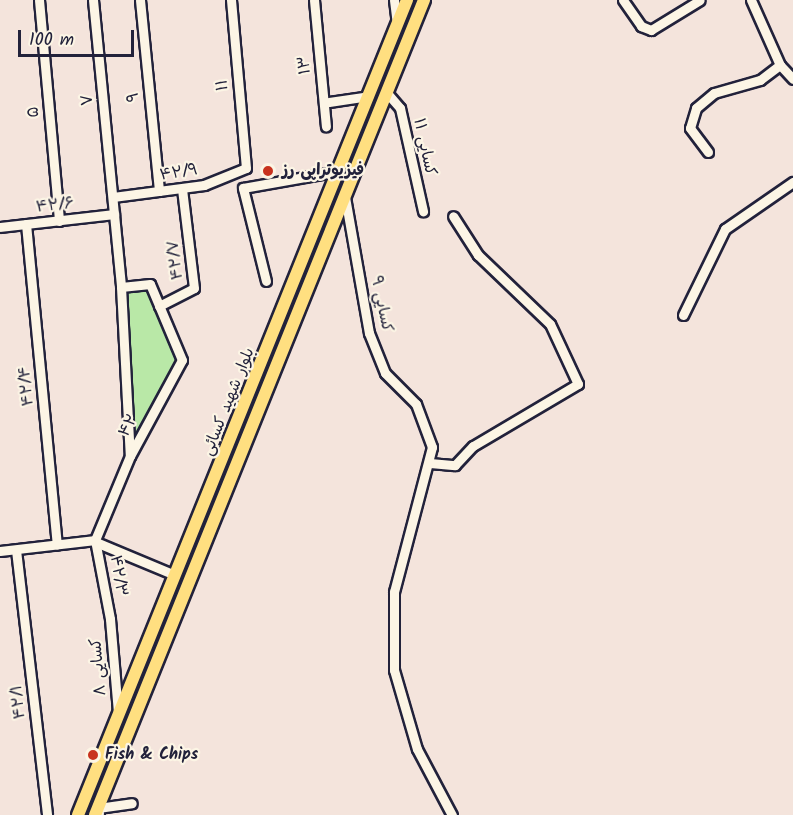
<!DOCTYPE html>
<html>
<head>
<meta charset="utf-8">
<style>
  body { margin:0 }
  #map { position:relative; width:793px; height:815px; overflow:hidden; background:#f4e4dc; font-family:Kalam,"Playpen Sans Arabic",sans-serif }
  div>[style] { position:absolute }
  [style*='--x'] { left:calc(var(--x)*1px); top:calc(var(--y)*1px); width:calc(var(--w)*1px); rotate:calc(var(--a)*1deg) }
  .green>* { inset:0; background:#b9e8a7 }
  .roads { filter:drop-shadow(2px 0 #22223b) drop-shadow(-2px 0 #22223b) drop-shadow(0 2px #22223b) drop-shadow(0 -2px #22223b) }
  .minor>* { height:9px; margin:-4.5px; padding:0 4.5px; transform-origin:4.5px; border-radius:4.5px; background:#fcf5e5 }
  .major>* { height:12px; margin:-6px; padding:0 6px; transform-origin:6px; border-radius:6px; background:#ffdf80 }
  .dots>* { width:16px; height:16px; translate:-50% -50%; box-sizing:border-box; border:3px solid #fcf5e5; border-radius:50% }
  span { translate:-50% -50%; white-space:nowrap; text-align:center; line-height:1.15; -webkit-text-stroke:4.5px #fcf5e5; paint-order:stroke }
  .street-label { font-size:16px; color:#22223b }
  .poi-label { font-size:16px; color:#22223b; font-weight:700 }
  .left { translate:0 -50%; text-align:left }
  .scale { position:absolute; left:18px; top:30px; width:116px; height:27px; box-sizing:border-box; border:3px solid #22223b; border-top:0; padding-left:8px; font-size:18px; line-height:21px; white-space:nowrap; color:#22223b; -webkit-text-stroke:4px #fcf5e5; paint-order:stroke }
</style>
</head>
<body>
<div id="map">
  <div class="green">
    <div style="clip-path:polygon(147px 288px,179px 361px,134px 439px,125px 291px)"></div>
  </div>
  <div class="roads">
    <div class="minor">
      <div style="--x:39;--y:0;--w:222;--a:84.8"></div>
      <div style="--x:93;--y:0;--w:288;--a:84.4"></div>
      <div style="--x:121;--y:287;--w:169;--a:87"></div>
      <div style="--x:140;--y:0;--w:192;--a:84.3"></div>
      <div style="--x:314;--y:0;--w:127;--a:84.6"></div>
      <div style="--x:394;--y:0;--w:24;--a:83"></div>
      <div style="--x:623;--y:0;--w:32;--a:55"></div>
      <div style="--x:641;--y:26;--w:11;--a:22"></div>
      <div style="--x:651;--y:30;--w:57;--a:-31.5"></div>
      <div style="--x:751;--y:0;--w:71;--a:66"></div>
      <div style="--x:780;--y:65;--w:19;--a:47"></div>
      <div style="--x:387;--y:93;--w:20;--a:49"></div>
      <div style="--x:400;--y:108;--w:106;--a:77.4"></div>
      <div style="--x:329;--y:102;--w:40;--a:-8.5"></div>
      <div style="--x:708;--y:152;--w:30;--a:-127"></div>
      <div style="--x:690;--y:128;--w:21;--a:-73"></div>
      <div style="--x:696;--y:108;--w:23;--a:-40"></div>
      <div style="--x:714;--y:93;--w:48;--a:-15.8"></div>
      <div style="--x:760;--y:80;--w:25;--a:-37"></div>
      <div style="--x:113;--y:197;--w:92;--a:-7.5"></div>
      <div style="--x:204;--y:185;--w:45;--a:-22"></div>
      <div style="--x:246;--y:168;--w:169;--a:-95.1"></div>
      <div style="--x:345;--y:197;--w:138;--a:80"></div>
      <div style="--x:369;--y:333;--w:43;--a:68.2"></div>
      <div style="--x:385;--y:373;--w:44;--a:45"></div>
      <div style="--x:416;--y:404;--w:46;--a:69.6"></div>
      <div style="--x:432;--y:447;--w:150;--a:104.7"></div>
      <div style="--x:394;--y:592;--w:78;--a:90"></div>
      <div style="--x:394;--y:670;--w:82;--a:73.8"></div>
      <div style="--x:417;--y:749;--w:75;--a:62.1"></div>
      <div style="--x:26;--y:224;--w:322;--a:84.5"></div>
      <div style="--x:0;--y:227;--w:115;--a:-6.5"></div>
      <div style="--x:266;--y:281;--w:96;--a:-103.9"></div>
      <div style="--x:243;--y:188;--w:97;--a:-10.1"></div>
      <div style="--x:159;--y:306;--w:39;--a:-27"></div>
      <div style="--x:194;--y:288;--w:100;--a:-96.9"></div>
      <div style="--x:683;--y:315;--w:96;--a:-64"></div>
      <div style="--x:725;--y:229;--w:83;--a:-34.7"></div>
      <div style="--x:430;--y:463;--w:25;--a:5"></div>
      <div style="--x:455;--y:465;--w:26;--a:-47"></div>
      <div style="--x:473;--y:446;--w:122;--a:-30.6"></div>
      <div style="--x:578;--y:384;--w:66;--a:-115"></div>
      <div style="--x:550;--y:324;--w:100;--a:-136.2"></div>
      <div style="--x:478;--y:255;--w:46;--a:-122.7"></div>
      <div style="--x:95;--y:540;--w:80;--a:79.2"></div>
      <div style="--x:110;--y:619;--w:93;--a:85.1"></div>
      <div style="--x:98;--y:543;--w:83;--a:22.6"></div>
      <div style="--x:16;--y:550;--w:267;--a:83.3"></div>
      <div style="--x:0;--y:551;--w:96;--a:-6.6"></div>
      <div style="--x:95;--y:540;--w:91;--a:-67.4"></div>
      <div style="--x:130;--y:456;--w:109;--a:-61.6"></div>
      <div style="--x:182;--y:360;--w:82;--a:-112.8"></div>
      <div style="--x:150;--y:284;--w:29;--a:174"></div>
      <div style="--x:99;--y:813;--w:5;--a:-101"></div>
      <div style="--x:98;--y:808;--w:34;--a:-8"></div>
    </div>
    <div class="major">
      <div style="--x:78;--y:815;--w:879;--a:-68.02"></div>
      <div style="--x:95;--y:815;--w:879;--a:-68.02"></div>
    </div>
  </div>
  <div class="dots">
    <div style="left:268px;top:171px;background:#c8321e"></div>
    <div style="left:93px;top:755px;background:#c8321e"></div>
  </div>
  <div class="street-label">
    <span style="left:305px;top:65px;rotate:-96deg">۱۳</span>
    <span style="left:223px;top:85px;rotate:-95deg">۱۱</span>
    <span style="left:134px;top:97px;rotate:-96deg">۹</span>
    <span style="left:88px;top:100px;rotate:-96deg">۷</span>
    <span style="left:34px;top:112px;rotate:-95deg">۵</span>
    <span style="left:424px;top:147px;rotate:78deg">۱۱ کسایی</span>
    <span style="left:179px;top:173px;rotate:-9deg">۴۲/۹</span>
    <span style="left:55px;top:206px;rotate:-6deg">۴۲/۶</span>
    <span style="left:176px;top:260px;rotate:-97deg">۴۲/۷</span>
    <span style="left:381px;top:304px;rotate:78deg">۹ کسایی</span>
    <span style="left:27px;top:386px;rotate:-96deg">۴۲/۴</span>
    <span style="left:229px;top:402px;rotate:-68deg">بلوار شهید کسائی</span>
    <span style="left:129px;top:426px;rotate:-61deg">۴۲</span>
    <span style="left:118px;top:576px;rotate:81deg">۴۲/۳</span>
    <span style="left:99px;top:667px;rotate:-95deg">۸ کسایی</span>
    <span style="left:19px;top:702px;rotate:-96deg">۴۲/۱</span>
  </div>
  <div class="poi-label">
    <span class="left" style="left:282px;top:171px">فیزیوتراپی رز</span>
    <span class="left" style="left:105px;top:755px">Fish &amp; Chips</span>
  </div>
  <div class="scale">100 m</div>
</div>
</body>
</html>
